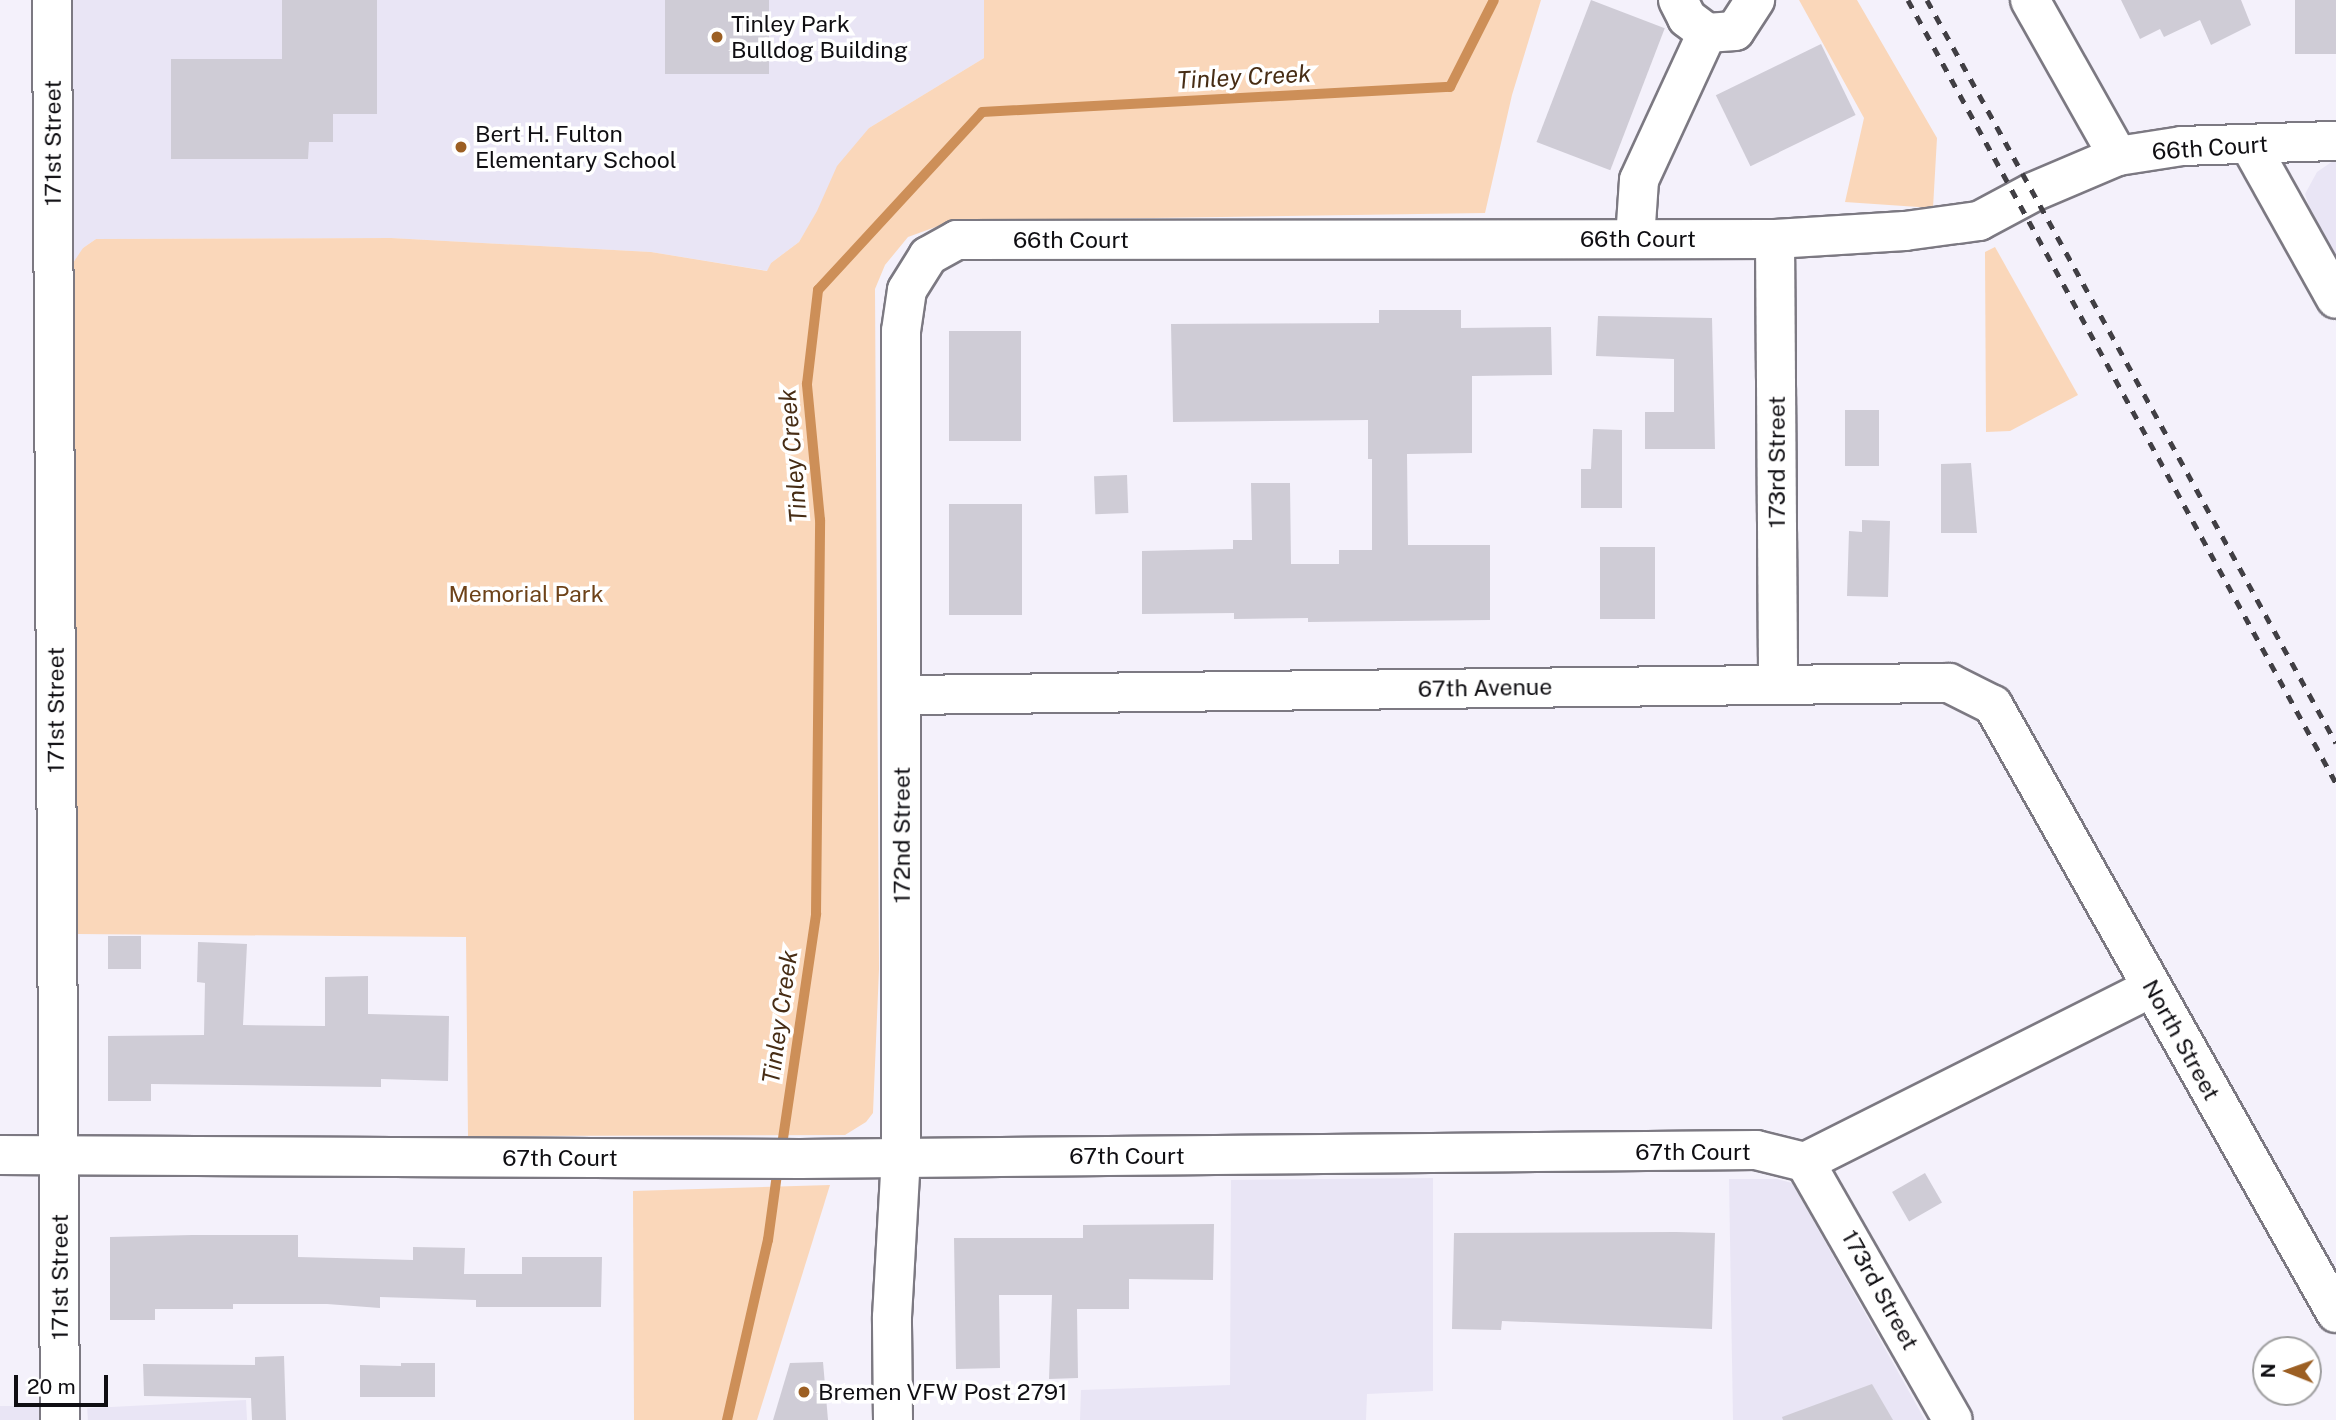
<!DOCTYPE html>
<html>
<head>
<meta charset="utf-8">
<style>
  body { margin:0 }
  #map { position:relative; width:2336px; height:1420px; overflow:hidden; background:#f4f1fb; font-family:"Public Sans",sans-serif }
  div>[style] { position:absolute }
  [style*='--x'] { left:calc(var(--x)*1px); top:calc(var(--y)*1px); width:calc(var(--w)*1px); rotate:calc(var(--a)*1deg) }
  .built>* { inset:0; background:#e9e5f5; transform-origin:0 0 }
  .green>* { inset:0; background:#fad7ba }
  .stream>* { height:10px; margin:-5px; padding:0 5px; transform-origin:5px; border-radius:5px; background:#cd8f58 }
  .building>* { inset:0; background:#cfccd6; transform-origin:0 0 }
  .roads { filter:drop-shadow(2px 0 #7c7982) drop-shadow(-2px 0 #7c7982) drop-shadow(0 2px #7c7982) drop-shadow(0 -2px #7c7982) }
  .minor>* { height:38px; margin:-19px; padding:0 19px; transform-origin:19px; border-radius:19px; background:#fff }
  .rail>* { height:5px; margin-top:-2.5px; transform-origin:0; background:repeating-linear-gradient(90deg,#413f44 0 9px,transparent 0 18px) }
  .dots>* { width:19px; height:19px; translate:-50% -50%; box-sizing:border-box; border:4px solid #fff; border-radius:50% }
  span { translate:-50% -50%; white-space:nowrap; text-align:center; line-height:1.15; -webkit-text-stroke:7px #fff; paint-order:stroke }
  .poi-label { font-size:23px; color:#0f0e12 }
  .left { translate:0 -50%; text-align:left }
  .street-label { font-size:23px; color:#0f0e12 }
  .park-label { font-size:23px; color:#6d4219 }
  .water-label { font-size:24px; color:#472d15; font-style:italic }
  .north { position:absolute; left:2252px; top:1336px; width:70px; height:70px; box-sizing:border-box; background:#fff; border:2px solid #9f9fa0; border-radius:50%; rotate:271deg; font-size:19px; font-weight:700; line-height:28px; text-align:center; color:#0f0e12 }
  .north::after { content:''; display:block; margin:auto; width:24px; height:32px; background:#9c5f23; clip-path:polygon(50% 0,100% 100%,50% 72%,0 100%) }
  .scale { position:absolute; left:14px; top:1375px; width:94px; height:32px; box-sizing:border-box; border:4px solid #0f0e12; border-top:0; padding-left:9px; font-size:21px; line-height:24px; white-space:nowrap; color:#0f0e12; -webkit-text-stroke:5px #fff; paint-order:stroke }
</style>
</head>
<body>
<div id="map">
  <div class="built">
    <div style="clip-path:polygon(69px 0,984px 0,984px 58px,869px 128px,799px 242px,771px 263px,768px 271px,651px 252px,391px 238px,96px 239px,83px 248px,71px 277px)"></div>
    <div style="clip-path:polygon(2336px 159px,2336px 265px,2318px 233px,2305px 194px,2317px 172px)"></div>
    <div style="clip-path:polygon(1433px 1178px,1433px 1391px,1367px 1394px,1366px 1420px,1080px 1420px,1081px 1390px,1230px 1385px,1231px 1180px)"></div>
    <div style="clip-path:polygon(1729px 1179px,1777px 1179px,1792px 1183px,1925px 1420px,1733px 1420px)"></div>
    <div style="left:246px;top:1400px;width:20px;height:159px;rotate:87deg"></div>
    <div style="left:0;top:1406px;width:40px;height:14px"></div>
  </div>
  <div class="green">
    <div style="clip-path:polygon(984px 0,1541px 0,1512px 95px,1485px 213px,952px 221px,908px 237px,885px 265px,875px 289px,879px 969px,873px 1113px,866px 1122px,845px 1135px,468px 1136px,466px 937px,76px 934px,71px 277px,73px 263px,83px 248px,96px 239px,391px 238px,651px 252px,767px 271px,771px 263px,799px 242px,817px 211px,837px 166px,869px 128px,984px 58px)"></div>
    <div style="clip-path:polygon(1799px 0,1857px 0,1937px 138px,1933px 208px,1845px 202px,1864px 118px)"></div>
    <div style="clip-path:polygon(1995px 247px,2078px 395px,2010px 431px,1986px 432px,1985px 252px)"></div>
    <div style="clip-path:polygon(830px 1185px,757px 1420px,634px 1420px,633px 1191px)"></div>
  </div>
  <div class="stream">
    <div style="--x:781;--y:1152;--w:241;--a:-81.6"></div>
    <div style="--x:816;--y:914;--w:394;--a:-89.4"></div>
    <div style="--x:820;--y:520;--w:137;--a:-95.5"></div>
    <div style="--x:807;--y:384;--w:95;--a:-83.3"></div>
    <div style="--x:818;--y:290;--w:242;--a:-47.3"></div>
    <div style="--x:982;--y:112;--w:469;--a:-3.1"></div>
    <div style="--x:1450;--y:87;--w:97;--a:-63.2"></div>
    <div style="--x:727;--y:1420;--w:185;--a:-77.2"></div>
    <div style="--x:768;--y:1240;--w:74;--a:-82.2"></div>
  </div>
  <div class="building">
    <div style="clip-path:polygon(282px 0,377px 0,377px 114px,333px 114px,333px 142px,309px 142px,308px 159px,171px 159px,171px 59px,282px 59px)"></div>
    <div style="left:665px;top:0;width:104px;height:74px"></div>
    <div style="left:1591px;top:0;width:79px;height:152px;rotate:21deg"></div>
    <div style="clip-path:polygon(2121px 0,2241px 0,2251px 25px,2211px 45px,2200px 20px,2164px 37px,2160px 29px,2140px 39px)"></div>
    <div style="left:2295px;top:0;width:41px;height:54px"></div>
    <div style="left:1821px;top:44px;width:79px;height:117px;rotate:64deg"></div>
    <div style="clip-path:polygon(1379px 310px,1461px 310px,1461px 328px,1551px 327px,1552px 375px,1472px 376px,1472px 453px,1407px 454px,1408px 545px,1490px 545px,1490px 620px,1308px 622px,1308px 618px,1234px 619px,1234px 613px,1142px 614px,1142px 551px,1233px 549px,1233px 540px,1252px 540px,1251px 483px,1290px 483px,1291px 564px,1339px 564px,1339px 550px,1372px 550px,1372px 459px,1368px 459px,1368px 420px,1173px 422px,1171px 324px,1379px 323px)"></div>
    <div style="clip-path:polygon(1598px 316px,1712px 318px,1715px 449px,1645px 449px,1645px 412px,1674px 412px,1674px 359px,1596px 356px)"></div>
    <div style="left:949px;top:331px;width:72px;height:110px"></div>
    <div style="left:1845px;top:410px;width:34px;height:56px"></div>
    <div style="clip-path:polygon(1593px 429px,1622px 430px,1622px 508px,1581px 508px,1581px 469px,1591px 469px)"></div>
    <div style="clip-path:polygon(1971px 463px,1977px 533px,1941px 533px,1941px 464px)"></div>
    <div style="left:1127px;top:475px;width:38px;height:33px;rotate:88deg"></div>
    <div style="left:949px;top:504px;width:73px;height:111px"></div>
    <div style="clip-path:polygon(1862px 520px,1890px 521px,1888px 597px,1847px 596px,1849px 531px,1862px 532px)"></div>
    <div style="left:1655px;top:547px;width:72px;height:55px;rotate:90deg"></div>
    <div style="left:108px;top:936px;width:33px;height:33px"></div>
    <div style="clip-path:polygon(198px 942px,247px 944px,243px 1025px,325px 1026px,325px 977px,368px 976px,368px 1014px,449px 1016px,448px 1081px,381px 1079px,381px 1087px,151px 1084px,151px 1101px,108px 1101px,108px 1036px,204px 1035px,205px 983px,197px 982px)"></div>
    <div style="left:1925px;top:1173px;width:34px;height:38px;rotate:60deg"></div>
    <div style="clip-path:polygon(1214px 1224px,1213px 1280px,1129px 1279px,1129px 1309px,1077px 1309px,1078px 1378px,1049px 1379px,1052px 1295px,999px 1295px,1000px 1368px,956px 1369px,954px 1238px,1083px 1238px,1083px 1225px)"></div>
    <div style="clip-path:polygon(1676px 1232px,1715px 1233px,1712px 1329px,1502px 1321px,1501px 1330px,1452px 1329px,1454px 1233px)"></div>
    <div style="clip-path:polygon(192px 1235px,298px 1235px,298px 1257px,413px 1260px,413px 1247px,465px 1248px,464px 1274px,522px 1274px,522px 1257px,602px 1257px,601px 1307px,476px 1307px,476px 1300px,380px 1297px,380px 1308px,327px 1304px,233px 1304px,233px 1309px,155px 1309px,155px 1320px,110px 1320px,110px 1237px)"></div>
    <div style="clip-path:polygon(284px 1356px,286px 1420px,252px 1420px,251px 1398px,144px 1396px,143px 1364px,255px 1365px,255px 1357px)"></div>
    <div style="clip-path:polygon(823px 1362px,828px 1420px,773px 1420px,790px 1363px)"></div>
    <div style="clip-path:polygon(401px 1363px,435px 1363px,435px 1397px,360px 1397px,360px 1365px,401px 1366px)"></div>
    <div style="clip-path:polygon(1872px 1384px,1893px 1420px,1783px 1420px,1782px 1417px)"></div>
  </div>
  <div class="roads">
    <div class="minor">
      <div style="--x:52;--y:0;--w:1420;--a:89.68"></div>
      <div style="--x:1678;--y:0;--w:20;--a:63"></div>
      <div style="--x:1687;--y:18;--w:25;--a:37"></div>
      <div style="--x:1707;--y:33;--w:28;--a:-4"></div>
      <div style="--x:1735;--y:31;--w:37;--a:-57"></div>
      <div style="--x:2030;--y:0;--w:179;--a:60.6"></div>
      <div style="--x:2250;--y:145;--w:176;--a:60.8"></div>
      <div style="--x:1635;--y:239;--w:59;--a:-86.1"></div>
      <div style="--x:1639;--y:180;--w:162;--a:-65.2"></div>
      <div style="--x:1775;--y:239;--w:446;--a:89.6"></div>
      <div style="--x:902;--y:695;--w:1047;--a:-0.66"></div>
      <div style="--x:1949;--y:683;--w:49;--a:26.6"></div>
      <div style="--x:1993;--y:705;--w:698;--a:60.57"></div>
      <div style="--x:0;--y:1155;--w:800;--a:0.29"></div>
      <div style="--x:800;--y:1159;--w:956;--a:-0.54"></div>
      <div style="--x:1756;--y:1150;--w:50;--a:13.8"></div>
      <div style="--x:1805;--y:1162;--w:387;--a:-26.7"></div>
      <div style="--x:1805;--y:1162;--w:297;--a:60.2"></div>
      <div style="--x:893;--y:1420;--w:103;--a:-90.6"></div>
      <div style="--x:892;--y:1317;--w:159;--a:-86.8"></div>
      <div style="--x:901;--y:1158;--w:827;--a:-90"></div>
      <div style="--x:901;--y:331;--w:41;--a:-81.7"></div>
      <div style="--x:907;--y:290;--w:40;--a:-58"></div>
      <div style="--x:928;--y:256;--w:33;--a:-29"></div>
      <div style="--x:957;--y:240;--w:818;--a:-0.07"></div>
      <div style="--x:1775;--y:239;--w:130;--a:-3.5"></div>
      <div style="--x:1905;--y:231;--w:75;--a:-7.7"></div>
      <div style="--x:1979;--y:221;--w:61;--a:-28.2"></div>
      <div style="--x:2033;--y:192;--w:92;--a:-23"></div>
      <div style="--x:2118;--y:156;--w:65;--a:-8.9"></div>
      <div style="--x:2182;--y:146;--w:154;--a:-1.9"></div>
    </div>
  </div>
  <div class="rail">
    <div style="--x:1908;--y:0;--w:892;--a:61.34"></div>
    <div style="--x:1927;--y:0;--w:848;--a:61.17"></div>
  </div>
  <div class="dots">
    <div style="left:717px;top:37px;background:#9c5f23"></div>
    <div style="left:461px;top:147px;background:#9c5f23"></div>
    <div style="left:804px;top:1392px;background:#9c5f23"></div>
  </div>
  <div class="poi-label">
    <span class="left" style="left:731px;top:37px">Tinley Park<br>Bulldog Building</span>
    <span class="left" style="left:475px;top:147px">Bert H. Fulton<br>Elementary School</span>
    <span class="left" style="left:818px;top:1392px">Bremen VFW Post 2791</span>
  </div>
  <div class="street-label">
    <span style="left:53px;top:143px;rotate:-90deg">171st Street</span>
    <span style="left:2210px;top:148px;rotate:-4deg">66th Court</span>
    <span style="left:1638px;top:239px">66th Court</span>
    <span style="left:1071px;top:240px">66th Court</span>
    <span style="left:1777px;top:462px;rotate:-90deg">173rd Street</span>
    <span style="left:1485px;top:688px;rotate:-1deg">67th Avenue</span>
    <span style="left:56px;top:710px;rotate:-90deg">171st Street</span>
    <span style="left:902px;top:835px;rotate:-90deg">172nd Street</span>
    <span style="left:2181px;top:1040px;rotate:61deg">North Street</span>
    <span style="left:1693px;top:1152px">67th Court</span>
    <span style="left:1127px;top:1156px">67th Court</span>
    <span style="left:560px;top:1158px">67th Court</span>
    <span style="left:60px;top:1277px;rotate:-90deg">171st Street</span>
    <span style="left:1880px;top:1290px;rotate:61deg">173rd Street</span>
  </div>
  <div class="park-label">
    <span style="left:526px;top:594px">Memorial Park</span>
  </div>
  <div class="water-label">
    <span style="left:1244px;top:77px;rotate:-3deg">Tinley Creek</span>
    <span style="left:793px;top:456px;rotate:-95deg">Tinley Creek</span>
    <span style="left:780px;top:1017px;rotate:-82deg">Tinley Creek</span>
  </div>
  <div class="north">N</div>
  <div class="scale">20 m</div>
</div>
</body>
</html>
